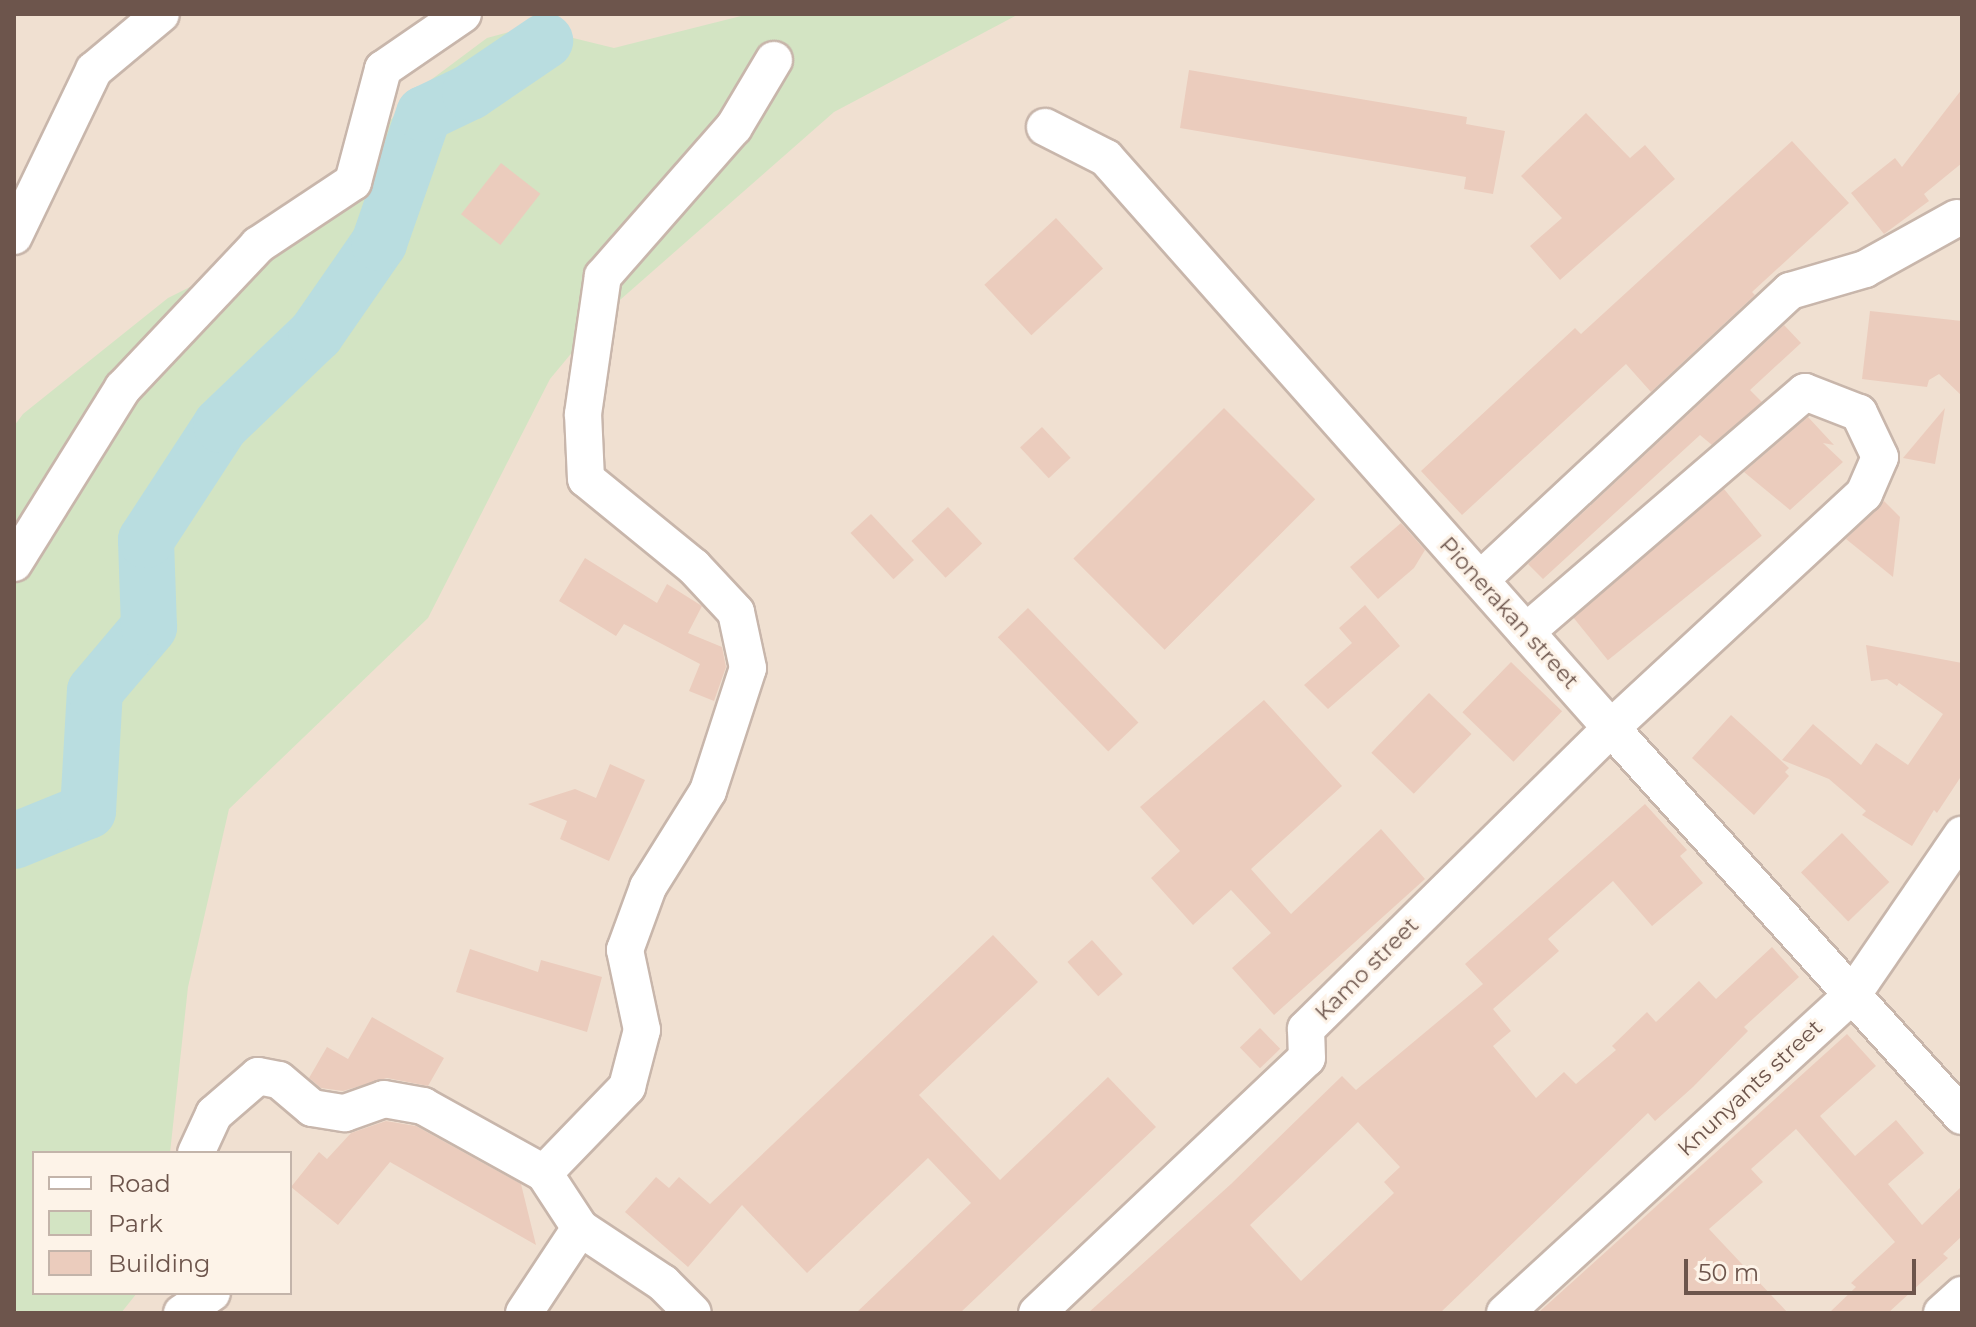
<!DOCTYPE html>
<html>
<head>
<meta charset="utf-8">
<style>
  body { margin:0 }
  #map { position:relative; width:1976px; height:1327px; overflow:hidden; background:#f9eee2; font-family:Montserrat,sans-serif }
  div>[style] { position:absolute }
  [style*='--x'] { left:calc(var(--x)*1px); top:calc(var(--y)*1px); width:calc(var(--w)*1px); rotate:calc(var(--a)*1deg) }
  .residential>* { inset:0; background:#f0e0d1 }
  .green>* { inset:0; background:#d3e4c3 }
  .river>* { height:56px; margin:-28px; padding:0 28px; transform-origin:28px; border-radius:28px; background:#b9dde0 }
  .building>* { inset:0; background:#ebccbd; transform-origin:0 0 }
  .roads { filter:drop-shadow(2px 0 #c8b6ab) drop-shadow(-2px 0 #c8b6ab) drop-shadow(0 2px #c8b6ab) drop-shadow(0 -2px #c8b6ab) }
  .minor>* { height:36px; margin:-18px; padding:0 18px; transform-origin:18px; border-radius:18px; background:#fff }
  span { translate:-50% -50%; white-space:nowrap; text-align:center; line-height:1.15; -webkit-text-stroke:6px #fdf3e8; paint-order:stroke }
  .street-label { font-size:22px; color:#6d554c }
  .frame { position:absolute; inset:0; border:16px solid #6d554c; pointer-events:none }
  .legend { position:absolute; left:32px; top:1151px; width:260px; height:144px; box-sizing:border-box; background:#fdf3e8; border:2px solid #c3b4aa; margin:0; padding:10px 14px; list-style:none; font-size:24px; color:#6d554c }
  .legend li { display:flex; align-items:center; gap:16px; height:40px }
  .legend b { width:40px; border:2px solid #c3b4aa }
  .scale { position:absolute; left:1684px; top:1259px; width:232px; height:36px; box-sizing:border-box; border:4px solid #6d554c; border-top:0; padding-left:10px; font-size:24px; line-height:28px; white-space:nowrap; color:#6d554c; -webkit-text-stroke:6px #fdf3e8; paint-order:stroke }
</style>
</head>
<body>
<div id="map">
  <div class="residential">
    <div style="clip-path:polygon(evenodd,14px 14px,1962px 14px,1962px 1313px,14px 1313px,14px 14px,34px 1153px,290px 1153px,290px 1293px,34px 1293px,34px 1153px)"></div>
  </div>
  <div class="green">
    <div style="clip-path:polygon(749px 14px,1019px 14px,834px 112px,604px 314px,550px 379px,428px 618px,229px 809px,188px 987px,170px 1153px,34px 1153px,34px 1293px,137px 1293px,121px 1313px,14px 1313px,14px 426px,23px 414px,168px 298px,288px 238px,416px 91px,487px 38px,528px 27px,614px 48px)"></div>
  </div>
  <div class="river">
    <div style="--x:14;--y:841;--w:80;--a:-22.1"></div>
    <div style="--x:88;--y:811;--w:120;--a:-86.7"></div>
    <div style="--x:95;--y:691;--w:84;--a:-49.8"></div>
    <div style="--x:149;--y:627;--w:87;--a:-92"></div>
    <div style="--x:146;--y:540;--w:137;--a:-56.9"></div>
    <div style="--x:221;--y:425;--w:132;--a:-43.8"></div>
    <div style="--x:316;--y:334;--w:111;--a:-55.3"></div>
    <div style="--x:379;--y:243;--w:137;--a:-70.8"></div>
    <div style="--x:424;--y:114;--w:51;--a:-25.6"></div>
    <div style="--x:470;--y:92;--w:91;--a:-34.2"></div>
  </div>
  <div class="building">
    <div style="clip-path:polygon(1189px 70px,1467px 117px,1466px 124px,1505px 131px,1493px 194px,1464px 189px,1466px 177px,1180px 128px)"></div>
    <div style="clip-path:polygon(1962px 89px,1962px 163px,1924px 194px,1929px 201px,1884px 234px,1851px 193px,1895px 158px,1902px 167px)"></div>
    <div style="clip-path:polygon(1586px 113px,1630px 158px,1645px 145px,1675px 179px,1560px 280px,1530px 246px,1562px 218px,1521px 176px)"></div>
    <div style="clip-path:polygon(1792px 141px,1849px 203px,1752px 292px,1755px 295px,1651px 392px,1626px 364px,1462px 515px,1421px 471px,1575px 328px,1581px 334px)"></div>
    <div style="left:501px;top:163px;width:50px;height:65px;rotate:38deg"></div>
    <div style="left:1056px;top:218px;width:69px;height:98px;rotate:47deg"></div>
    <div style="clip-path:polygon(1870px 311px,1962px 321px,1962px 396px,1939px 374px,1929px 380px,1927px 387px,1862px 379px)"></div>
    <div style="clip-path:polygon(1784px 325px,1801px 343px,1750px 390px,1762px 402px,1712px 445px,1700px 435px,1543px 579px,1528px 564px)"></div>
    <div style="left:1224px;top:408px;width:129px;height:213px;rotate:45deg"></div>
    <div style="clip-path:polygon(1945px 408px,1935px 464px,1903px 458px)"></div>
    <div style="clip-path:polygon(1808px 417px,1834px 445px,1823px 443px,1843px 462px,1790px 510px,1744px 472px)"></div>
    <div style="left:1042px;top:427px;width:42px;height:30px;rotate:47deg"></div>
    <div style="left:1724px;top:489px;width:60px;height:198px;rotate:51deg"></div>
    <div style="clip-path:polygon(1884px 501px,1900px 517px,1893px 577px,1846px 539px)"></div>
    <div style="left:948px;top:507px;width:50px;height:50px;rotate:47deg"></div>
    <div style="left:871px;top:514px;width:63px;height:28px;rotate:47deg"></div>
    <div style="clip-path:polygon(1401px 523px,1425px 550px,1414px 568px,1378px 599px,1350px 567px)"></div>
    <div style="clip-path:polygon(585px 558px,657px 603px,667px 584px,702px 606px,688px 633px,722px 647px,726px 667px,714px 701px,689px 691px,700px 664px,624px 624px,616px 636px,559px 601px)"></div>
    <div style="clip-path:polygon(1365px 605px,1400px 646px,1328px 709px,1304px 685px,1352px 643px,1339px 628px)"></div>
    <div style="left:1028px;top:608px;width:159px;height:42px;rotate:46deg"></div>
    <div style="clip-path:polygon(1866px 645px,1962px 663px,1962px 775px,1937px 813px,1934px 810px,1912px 846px,1862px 815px,1866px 811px,1829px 779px,1782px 760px,1813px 724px,1861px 765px,1876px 743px,1908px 765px,1943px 714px,1899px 683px,1897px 686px,1887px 679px,1871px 681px)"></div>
    <div style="left:1511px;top:662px;width:71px;height:70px;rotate:44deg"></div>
    <div style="left:1429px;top:693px;width:59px;height:83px;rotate:44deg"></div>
    <div style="clip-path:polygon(1264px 700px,1342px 786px,1251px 869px,1291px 914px,1381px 829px,1425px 879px,1274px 1015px,1232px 968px,1271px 933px,1231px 890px,1193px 925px,1151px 878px,1180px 851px,1140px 807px)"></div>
    <div style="clip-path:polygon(1731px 715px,1789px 768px,1785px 772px,1789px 776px,1754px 815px,1692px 758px)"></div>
    <div style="clip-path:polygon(610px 764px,645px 780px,609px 861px,560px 839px,567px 821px,528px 804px,575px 789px,596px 798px)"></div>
    <div style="clip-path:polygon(evenodd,1645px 804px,1687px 850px,1680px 856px,1703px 883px,1652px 926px,1613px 881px,1548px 939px,1559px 951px,1493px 1009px,1511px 1031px,1493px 1046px,1536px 1098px,1564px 1072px,1576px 1084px,1616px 1050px,1612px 1046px,1647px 1012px,1656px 1022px,1699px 981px,1716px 999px,1772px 947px,1799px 977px,1744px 1027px,1748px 1031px,1693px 1087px,1655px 1121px,1648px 1113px,1440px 1313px,1088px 1313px,1231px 1184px,1342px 1076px,1356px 1090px,1483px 984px,1465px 964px,1645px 804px,1358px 1122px,1400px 1167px,1384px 1182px,1394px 1193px,1301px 1281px,1250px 1225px,1358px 1122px)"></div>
    <div style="left:1842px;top:833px;width:68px;height:57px;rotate:46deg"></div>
    <div style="clip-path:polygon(993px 935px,1038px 982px,919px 1095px,1000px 1180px,1108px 1077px,1156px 1127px,960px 1313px,856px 1313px,971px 1203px,928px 1158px,807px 1273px,742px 1205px,688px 1267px,625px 1212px,656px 1177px,669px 1188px,679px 1177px,710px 1204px)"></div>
    <div style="left:1092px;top:940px;width:46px;height:33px;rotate:48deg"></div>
    <div style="clip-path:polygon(470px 949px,538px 972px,541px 960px,602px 977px,587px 1032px,456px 992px)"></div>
    <div style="clip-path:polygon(372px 1017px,444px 1058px,428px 1086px,387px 1078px,343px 1091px,321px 1088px,309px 1078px,327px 1047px,348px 1059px)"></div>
    <div style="left:1260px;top:1028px;width:29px;height:28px;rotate:46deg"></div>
    <div style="clip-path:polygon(1847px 1034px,1876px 1066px,1820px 1116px,1855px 1156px,1896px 1120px,1924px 1153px,1888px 1184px,1922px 1225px,1962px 1186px,1962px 1236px,1943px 1254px,1948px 1258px,1888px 1313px,1829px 1313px,1856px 1287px,1851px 1283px,1895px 1242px,1796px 1129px,1751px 1169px,1763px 1182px,1709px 1229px,1788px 1313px,1538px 1313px)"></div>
    <div style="clip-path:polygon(386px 1121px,416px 1126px,521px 1184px,536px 1245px,390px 1162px,338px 1225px,291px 1187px,319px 1152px,327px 1159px,351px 1133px)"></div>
  </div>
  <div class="roads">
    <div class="minor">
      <div style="--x:1045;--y:127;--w:68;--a:26.9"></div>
      <div style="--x:1106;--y:158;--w:762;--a:48.46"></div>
      <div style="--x:1611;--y:728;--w:523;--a:47.87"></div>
      <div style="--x:14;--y:236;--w:184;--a:-64.3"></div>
      <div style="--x:94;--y:70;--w:87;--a:-39.9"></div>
      <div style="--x:14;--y:563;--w:206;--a:-58.1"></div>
      <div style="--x:123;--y:388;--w:197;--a:-46.6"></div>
      <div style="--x:258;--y:245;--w:114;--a:-33.6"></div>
      <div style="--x:353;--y:182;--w:117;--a:-75.1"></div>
      <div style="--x:383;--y:69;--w:97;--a:-34.5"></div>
      <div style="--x:1480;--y:580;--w:424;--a:-43"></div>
      <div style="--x:1790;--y:291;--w:78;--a:-16.3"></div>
      <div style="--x:1865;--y:269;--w:105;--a:-29"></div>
      <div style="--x:196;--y:1153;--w:43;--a:-65.2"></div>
      <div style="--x:214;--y:1114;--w:58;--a:-40.8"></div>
      <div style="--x:258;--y:1076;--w:21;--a:11"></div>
      <div style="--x:279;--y:1080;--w:43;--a:40.3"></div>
      <div style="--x:312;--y:1108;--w:33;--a:9"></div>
      <div style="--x:345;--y:1113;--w:41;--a:-19.7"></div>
      <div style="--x:384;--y:1099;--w:40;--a:10"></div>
      <div style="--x:423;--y:1106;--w:138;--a:29"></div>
      <div style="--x:544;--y:1173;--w:66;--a:56.8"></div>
      <div style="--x:580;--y:1228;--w:100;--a:33.5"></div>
      <div style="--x:663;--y:1283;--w:42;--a:45"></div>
      <div style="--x:544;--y:1173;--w:120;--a:-46"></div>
      <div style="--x:627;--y:1087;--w:59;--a:-75.3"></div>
      <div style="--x:642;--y:1030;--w:82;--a:-102"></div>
      <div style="--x:625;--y:950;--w:67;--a:-69.9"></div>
      <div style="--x:648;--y:887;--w:113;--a:-58"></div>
      <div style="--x:708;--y:791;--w:129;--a:-72"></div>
      <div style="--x:748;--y:668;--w:57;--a:-102.1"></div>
      <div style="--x:736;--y:612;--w:62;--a:-133"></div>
      <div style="--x:694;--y:567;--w:139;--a:-140.8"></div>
      <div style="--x:586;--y:479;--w:65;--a:-92.6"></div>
      <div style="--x:583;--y:414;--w:139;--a:-81.8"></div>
      <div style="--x:603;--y:276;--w:198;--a:-48.7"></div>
      <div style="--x:734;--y:127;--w:78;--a:-59.2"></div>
      <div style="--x:182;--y:1313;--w:36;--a:-34"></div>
      <div style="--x:524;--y:1313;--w:102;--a:-56.6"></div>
      <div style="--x:1037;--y:1313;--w:371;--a:-43.4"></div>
      <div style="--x:1307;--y:1058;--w:29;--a:-92"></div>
      <div style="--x:1306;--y:1029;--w:429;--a:-44.6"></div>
      <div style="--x:1611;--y:728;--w:345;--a:-42.8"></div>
      <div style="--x:1864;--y:494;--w:40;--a:-66.6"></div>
      <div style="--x:1880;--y:457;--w:49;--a:-115.5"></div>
      <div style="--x:1859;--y:413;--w:58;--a:-158.7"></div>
      <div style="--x:1805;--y:392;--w:368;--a:139.3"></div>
      <div style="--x:1505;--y:1313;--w:472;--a:-42.5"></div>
      <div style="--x:1853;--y:994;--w:193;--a:-55.6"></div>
      <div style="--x:1942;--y:1313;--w:27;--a:-42"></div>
    </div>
  </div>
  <div class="street-label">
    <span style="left:1509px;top:613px;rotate:48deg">Pionerakan street</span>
    <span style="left:1367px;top:969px;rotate:-45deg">Kamo street</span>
    <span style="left:1750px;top:1088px;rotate:-43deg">Knunyants street</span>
  </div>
  <div class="frame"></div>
  <ul class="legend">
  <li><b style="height:10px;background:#fff"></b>Road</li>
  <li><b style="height:22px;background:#d3e4c3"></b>Park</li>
  <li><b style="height:22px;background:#ebccbd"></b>Building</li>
  </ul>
  <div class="scale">50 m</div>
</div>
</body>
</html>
